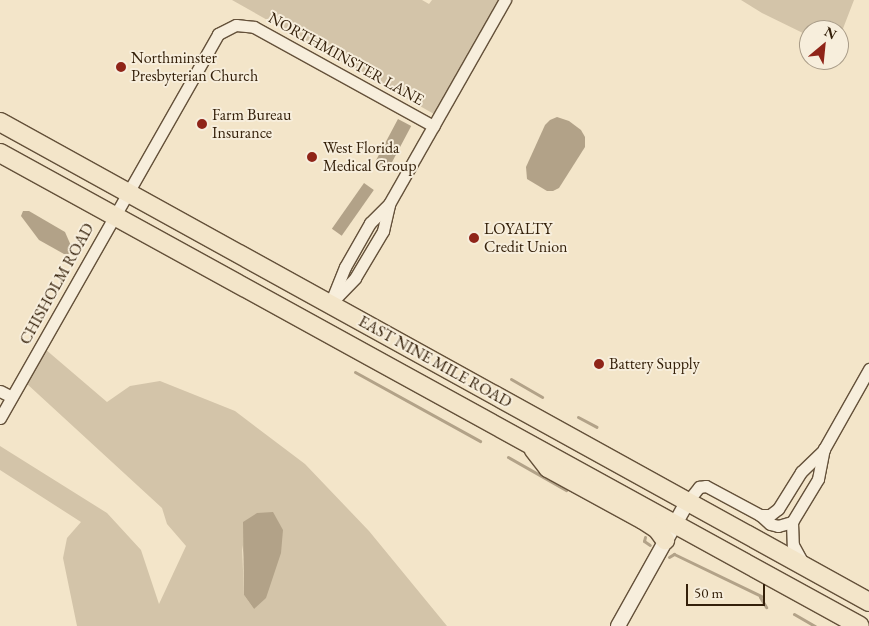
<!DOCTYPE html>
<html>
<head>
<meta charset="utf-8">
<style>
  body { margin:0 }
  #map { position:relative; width:869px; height:626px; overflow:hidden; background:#f3e5c9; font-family:"EB Garamond",serif }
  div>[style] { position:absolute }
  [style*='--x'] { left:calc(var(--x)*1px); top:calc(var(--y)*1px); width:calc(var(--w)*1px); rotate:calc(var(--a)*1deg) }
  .green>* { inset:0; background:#d3c4a9 }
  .water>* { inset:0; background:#b2a288; transform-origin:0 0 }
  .stream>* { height:3px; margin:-1.5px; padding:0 1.5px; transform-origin:1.5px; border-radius:1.5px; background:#b2a288 }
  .roads { filter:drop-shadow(1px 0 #64513a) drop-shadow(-1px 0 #64513a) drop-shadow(0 1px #64513a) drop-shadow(0 -1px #64513a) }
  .minor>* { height:11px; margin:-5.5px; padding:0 5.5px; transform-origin:5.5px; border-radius:5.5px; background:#f7eedc }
  .tertiary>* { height:14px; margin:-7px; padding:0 7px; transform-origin:7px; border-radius:7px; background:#f7eedc }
  .primary>* { height:18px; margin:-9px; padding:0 9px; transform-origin:9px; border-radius:9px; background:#f3e5c9 }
  .dots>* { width:14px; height:14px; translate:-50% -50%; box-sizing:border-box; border:2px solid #f7eedc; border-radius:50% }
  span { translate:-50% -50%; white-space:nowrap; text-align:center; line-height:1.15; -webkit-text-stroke:4px #f7eedc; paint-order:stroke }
  .poi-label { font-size:16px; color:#34200a }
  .left { translate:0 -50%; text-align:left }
  .street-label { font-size:16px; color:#34200a }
  .north { position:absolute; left:799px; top:20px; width:50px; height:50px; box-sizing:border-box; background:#f7eedc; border:1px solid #a99c88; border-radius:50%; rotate:28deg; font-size:14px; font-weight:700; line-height:20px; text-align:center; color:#34200a }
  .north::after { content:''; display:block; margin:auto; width:18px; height:22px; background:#8f2418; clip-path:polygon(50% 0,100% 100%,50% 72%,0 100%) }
  .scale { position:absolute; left:686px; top:584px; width:79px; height:22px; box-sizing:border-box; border:2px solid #34200a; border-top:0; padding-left:6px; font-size:15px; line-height:18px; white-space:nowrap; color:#34200a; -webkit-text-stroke:4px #f7eedc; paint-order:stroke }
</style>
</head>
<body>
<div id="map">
  <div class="green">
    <div style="clip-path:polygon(232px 0,422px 0,429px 4px,432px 0,499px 0,434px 114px)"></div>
    <div style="clip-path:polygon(741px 0,854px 0,839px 39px,839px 30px,809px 30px,809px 36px,762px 13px)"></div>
    <div style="clip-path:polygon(evenodd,45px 349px,107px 402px,130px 386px,160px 381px,235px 411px,305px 464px,369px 531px,447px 626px,77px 626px,63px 558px,67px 538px,81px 522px,0 470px,0 446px,107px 513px,141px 550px,159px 604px,186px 546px,167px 524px,162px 508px,26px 383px,45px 349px,242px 545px,254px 609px,244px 595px,242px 545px)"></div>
  </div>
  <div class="water">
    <div style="clip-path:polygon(557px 117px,569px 121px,581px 130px,585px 137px,585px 147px,559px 188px,553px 191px,547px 191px,527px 179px,526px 167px,545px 125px,550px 120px)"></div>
    <div style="left:398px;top:119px;width:15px;height:51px;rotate:28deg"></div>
    <div style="left:364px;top:183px;width:12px;height:56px;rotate:35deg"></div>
    <div style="clip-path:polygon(23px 211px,29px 211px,65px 232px,72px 248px,70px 254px,64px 254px,39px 240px,21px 216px)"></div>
    <div style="clip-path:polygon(273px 512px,283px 530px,281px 553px,266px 598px,254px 609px,244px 595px,243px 522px,257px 513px)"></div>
  </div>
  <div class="stream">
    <div style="--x:355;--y:372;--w:143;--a:28.9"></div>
    <div style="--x:511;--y:379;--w:36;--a:30"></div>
    <div style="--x:578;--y:417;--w:21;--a:28"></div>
    <div style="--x:508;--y:457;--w:67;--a:29.6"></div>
    <div style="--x:645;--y:537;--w:4;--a:104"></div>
    <div style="--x:644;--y:541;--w:7;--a:34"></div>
    <div style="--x:669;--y:557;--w:6;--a:-31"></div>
    <div style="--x:674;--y:554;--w:97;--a:25.8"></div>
    <div style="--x:760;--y:597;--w:12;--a:59"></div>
    <div style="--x:794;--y:614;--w:24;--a:30"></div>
  </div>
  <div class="roads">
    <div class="minor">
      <div style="--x:335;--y:299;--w:29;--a:-46"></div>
      <div style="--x:355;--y:278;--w:55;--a:-59.2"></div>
      <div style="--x:383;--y:231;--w:28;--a:-77"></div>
      <div style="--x:330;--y:304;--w:40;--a:-68"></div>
      <div style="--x:345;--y:267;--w:51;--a:-60.4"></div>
      <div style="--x:370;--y:223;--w:27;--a:-45"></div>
      <div style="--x:389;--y:204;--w:235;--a:-60.4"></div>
      <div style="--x:0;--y:391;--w:13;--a:27"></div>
      <div style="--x:0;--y:418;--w:442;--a:-60.4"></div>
      <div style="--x:218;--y:34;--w:20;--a:-27"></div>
      <div style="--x:236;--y:25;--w:18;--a:6"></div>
      <div style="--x:254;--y:27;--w:205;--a:28.9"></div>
      <div style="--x:688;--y:501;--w:18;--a:-52"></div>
      <div style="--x:699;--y:487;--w:7;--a:-8"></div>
      <div style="--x:706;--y:486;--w:61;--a:28.2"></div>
      <div style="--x:760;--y:515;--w:13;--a:42"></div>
      <div style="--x:770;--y:524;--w:8;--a:14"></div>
      <div style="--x:778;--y:526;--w:15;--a:-16"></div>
      <div style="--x:792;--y:522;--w:50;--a:-58.8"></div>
      <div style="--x:818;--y:479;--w:31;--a:-79"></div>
      <div style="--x:824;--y:449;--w:92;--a:-60.6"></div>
      <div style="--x:760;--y:515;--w:10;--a:0"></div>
      <div style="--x:770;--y:515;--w:10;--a:-37"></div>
      <div style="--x:778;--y:509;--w:44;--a:-58.1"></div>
      <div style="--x:801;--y:472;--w:32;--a:-44"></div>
      <div style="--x:792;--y:522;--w:23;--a:88"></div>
      <div style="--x:793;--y:545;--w:23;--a:61"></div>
    </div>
    <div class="tertiary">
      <div style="--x:618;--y:626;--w:143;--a:-60.8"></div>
    </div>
    <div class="primary">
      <div style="--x:0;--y:122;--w:993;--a:28.91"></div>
      <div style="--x:0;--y:153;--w:981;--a:28.81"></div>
      <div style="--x:534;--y:450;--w:23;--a:52"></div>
      <div style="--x:548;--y:468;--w:108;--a:28.7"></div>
      <div style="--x:643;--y:520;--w:17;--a:33"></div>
      <div style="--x:657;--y:529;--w:14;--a:54"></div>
    </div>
  </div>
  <div class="dots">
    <div style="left:121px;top:67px;background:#8f2418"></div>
    <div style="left:202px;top:124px;background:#8f2418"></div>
    <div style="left:312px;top:157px;background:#8f2418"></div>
    <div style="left:474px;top:238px;background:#8f2418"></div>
    <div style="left:599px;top:364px;background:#8f2418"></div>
  </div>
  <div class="poi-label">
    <span class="left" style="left:131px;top:67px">Northminster<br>Presbyterian Church</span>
    <span class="left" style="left:212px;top:124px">Farm Bureau<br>Insurance</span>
    <span class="left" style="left:323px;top:157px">West Florida<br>Medical Group</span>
    <span class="left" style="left:484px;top:238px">LOYALTY<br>Credit Union</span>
    <span class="left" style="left:609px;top:364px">Battery Supply</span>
  </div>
  <div class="street-label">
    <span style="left:346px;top:59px;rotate:29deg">NORTHMINSTER LANE</span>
    <span style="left:57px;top:284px;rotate:-61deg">CHISHOLM ROAD</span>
    <span style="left:435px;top:362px;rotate:29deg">EAST NINE MILE ROAD</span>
  </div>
  <div class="north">N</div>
  <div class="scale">50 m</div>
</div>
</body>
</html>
